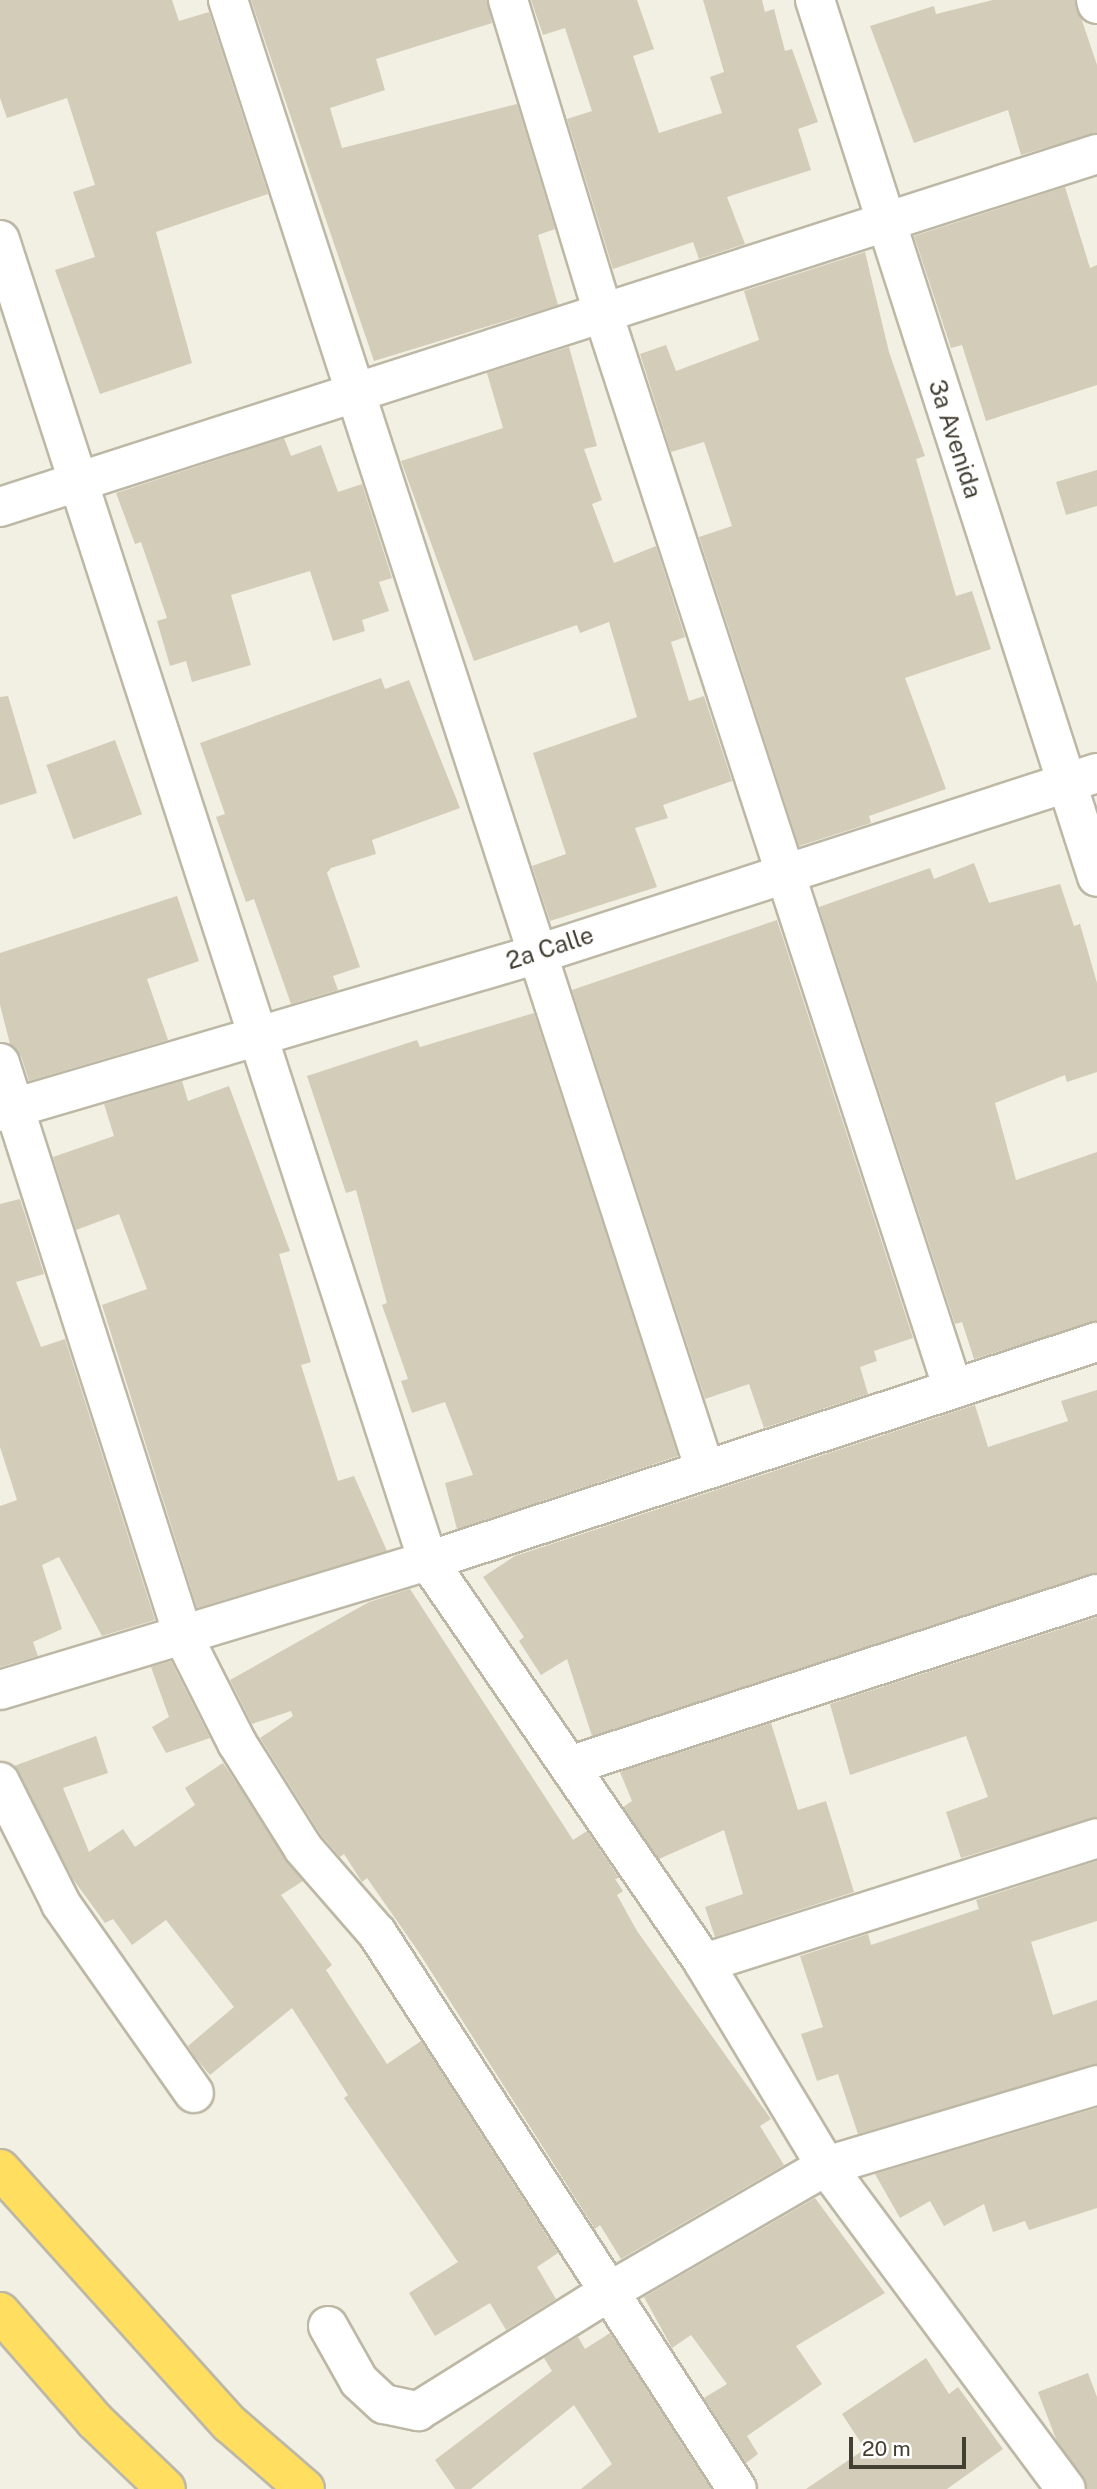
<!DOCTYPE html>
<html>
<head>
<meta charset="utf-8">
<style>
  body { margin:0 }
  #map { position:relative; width:1097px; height:2489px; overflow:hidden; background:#f2efe3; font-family:"Public Sans",sans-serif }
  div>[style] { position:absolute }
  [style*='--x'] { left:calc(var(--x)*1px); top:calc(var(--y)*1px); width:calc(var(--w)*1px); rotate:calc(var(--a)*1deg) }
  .building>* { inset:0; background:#d3ccb8; transform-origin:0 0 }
  .roads { filter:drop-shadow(2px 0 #bdb8a5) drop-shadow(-2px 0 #bdb8a5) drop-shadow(0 2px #bdb8a5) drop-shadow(0 -2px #bdb8a5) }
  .street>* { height:38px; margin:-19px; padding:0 19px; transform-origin:19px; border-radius:19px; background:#fff }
  .highway>* { height:38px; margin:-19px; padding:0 19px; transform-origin:19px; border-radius:19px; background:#ffde60 }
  span { translate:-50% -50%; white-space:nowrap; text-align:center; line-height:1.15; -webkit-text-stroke:7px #fff; paint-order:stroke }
  .street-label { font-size:24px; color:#433f33 }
  .scale { position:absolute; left:849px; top:2437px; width:117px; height:32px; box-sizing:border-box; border:4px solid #433f33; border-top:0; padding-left:9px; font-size:21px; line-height:24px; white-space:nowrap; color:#433f33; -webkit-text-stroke:5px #fff; paint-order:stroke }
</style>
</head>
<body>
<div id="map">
  <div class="building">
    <div style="clip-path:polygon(0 0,172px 0,179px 21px,209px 12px,268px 194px,156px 232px,192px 363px,100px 394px,55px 270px,95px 257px,73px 192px,95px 185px,67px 98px,7px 118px,0 98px)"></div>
    <div style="clip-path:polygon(251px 0,487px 0,492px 23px,376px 59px,385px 90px,330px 108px,342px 148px,517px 104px,555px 229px,538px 235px,558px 305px,374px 361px)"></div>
    <div style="clip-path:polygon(531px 0,637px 0,654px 49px,633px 56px,659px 133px,722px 113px,710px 77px,724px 72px,703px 0,762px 0,765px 12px,774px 9px,785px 51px,792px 49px,818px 122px,798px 129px,811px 170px,727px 197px,745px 244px,699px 259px,693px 242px,613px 269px,567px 119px,592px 111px,565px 28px,543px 35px)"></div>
    <div style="clip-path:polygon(993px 0,1075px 0,1097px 65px,1097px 133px,1021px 155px,1008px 110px,914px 143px,870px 26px,934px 6px,936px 14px)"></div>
    <div style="clip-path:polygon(1065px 187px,1090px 268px,1097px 265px,1097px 385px,986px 421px,962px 345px,951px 348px,914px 236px)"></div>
    <div style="clip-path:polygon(865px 252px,889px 352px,925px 456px,916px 459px,956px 596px,972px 591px,991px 649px,905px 678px,946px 789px,869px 816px,871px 823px,799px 846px,699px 537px,732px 526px,704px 442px,671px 452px,640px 354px,666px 345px,676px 371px,759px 340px,744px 291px)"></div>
    <div style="clip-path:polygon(569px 347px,597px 446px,584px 449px,602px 500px,592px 504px,614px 563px,656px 546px,685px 637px,671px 642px,689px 701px,704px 696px,732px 781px,663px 805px,668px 818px,635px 828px,657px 887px,550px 921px,532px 866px,566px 854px,533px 753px,637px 717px,609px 622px,580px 633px,577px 625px,474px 661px,401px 461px,503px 428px,487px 373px)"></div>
    <div style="clip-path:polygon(284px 438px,291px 456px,321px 445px,338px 492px,362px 484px,392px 578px,379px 582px,389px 611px,362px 620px,365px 631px,333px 641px,310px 571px,231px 595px,251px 665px,192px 682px,186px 661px,170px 666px,157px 621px,167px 618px,141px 542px,135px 544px,116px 493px)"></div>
    <div style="clip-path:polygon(1097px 470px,1097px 506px,1066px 515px,1056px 482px)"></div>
    <div style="clip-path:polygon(381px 678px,385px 689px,409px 680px,460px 808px,372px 840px,376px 854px,331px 868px,327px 873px,360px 967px,333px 976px,338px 990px,291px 1004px,254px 899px,246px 902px,216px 817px,225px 814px,200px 743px)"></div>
    <div style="clip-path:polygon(8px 696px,37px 793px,0 805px,0 697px)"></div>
    <div style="left:115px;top:740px;width:79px;height:73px;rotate:70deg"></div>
    <div style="clip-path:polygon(974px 863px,989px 903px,1060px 884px,1074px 926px,1080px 924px,1097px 983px,1097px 1072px,1067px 1082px,1065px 1075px,995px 1103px,1016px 1180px,1097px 1152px,1097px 1321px,974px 1359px,962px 1322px,955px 1324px,819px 907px,930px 868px,934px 879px)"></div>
    <div style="clip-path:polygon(177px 896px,199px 961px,147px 979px,168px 1040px,29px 1081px,21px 1056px,10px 1044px,0 1005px,0 953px)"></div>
    <div style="clip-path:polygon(777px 920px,913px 1338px,874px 1351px,877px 1361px,860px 1367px,868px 1394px,764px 1428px,749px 1384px,705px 1399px,572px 990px)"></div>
    <div style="clip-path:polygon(534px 1013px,678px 1456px,457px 1529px,445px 1483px,473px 1475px,445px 1402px,412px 1413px,401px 1381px,408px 1379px,382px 1305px,387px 1303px,356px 1190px,346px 1193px,307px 1076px,417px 1040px,420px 1047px)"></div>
    <div style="clip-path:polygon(182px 1081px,188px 1101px,229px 1086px,290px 1251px,279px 1254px,311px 1362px,301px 1365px,338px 1481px,354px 1476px,387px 1551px,197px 1608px,102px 1305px,147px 1289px,119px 1214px,76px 1230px,53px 1157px,114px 1136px,104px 1104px)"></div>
    <div style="clip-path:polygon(20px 1199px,44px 1274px,16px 1282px,41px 1347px,65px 1339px,155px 1620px,102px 1636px,59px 1557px,42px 1565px,62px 1629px,33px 1642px,38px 1656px,0 1667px,0 1506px,17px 1500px,0 1447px,0 1204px)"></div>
    <div style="clip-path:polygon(1097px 1390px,1097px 1573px,592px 1736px,567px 1659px,541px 1675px,519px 1641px,524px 1637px,483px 1577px,515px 1556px,975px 1405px,988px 1447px,1068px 1421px,1061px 1401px)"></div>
    <div style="clip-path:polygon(410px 1589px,573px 1840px,587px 1831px,619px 1878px,615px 1879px,623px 1891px,617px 1895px,637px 1931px,771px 2119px,760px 2126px,784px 2165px,621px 2259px,600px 2225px,595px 2229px,418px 1951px,367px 1878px,362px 1882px,344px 1854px,340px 1857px,321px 1835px,260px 1738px,293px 1716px,291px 1711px,252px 1724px,230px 1680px,369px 1602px)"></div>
    <div style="clip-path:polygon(1097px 1617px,1097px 1817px,961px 1858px,946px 1812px,988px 1797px,966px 1736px,850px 1775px,830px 1704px)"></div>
    <div style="clip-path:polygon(171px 1661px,210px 1738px,166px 1753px,152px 1727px,169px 1717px,151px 1667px)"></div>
    <div style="clip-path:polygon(771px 1723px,798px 1810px,826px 1801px,854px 1892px,715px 1937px,705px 1907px,743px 1894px,724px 1830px,659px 1859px,623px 1807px,632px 1801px,620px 1772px)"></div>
    <div style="clip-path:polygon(96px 1736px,108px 1773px,63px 1788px,89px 1852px,123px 1829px,135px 1847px,195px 1805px,185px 1788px,223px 1763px,303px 1881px,281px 1895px,332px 1965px,326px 1970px,387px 2064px,421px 2041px,558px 2253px,537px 2267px,556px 2299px,506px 2330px,490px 2303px,435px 2336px,409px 2293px,458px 2262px,344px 2098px,348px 2095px,292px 2008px,210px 2075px,195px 2057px,188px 2046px,234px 2007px,166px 1920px,132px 1945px,113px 1919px,105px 1923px,73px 1879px,14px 1766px)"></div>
    <div style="clip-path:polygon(1097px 1861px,1097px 1921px,1031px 1942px,1053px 2015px,1097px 2000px,1097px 2064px,858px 2134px,838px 2074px,817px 2081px,801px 2034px,823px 2027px,800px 1956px,868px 1934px,871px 1945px,979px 1909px,976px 1900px)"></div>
    <div style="clip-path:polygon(1097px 2108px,1097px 2208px,1029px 2230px,1025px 2221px,993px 2232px,984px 2204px,944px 2226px,930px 2201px,900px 2218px,875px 2174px)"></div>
    <div style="clip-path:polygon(815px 2198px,885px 2293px,796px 2346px,822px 2384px,747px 2436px,758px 2454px,746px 2463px,704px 2398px,727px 2384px,691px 2335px,672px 2348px,644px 2297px)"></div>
    <div style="clip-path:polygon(610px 2333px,711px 2489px,581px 2489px,612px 2464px,574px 2405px,471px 2489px,455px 2489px,435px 2460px,552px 2371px,544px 2358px,578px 2337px,585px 2349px)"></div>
    <div style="clip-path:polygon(926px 2358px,949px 2394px,958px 2387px,1003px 2449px,947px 2489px,806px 2489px,865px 2449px,842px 2414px)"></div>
    <div style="clip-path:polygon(1088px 2373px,1097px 2397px,1097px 2489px,1087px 2489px,1056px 2439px,1038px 2392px)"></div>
  </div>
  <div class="roads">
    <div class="street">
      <div style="--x:228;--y:0;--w:1545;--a:72.02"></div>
      <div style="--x:508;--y:0;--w:327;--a:73.1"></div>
      <div style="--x:603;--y:313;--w:1128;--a:71.98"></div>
      <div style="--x:815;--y:0;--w:921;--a:72.17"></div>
      <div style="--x:1096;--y:0;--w:4;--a:76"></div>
      <div style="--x:0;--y:240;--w:1389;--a:72.05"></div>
      <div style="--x:428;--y:1561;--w:488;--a:55.5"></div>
      <div style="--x:704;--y:1963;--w:237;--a:59"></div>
      <div style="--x:826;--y:2166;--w:402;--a:53.4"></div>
      <div style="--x:0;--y:507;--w:1152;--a:-17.84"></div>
      <div style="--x:0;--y:1063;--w:604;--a:72.26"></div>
      <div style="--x:184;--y:1638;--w:118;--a:63.2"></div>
      <div style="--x:237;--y:1743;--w:124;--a:57.8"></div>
      <div style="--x:303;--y:1848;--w:113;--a:49"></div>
      <div style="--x:377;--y:1933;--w:662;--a:57.08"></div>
      <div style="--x:0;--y:1112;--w:561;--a:-16.37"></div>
      <div style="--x:538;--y:954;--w:588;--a:-17.94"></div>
      <div style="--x:0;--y:1690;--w:447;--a:-16.8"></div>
      <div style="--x:428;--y:1561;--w:704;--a:-18.13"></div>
      <div style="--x:572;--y:1765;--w:552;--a:-18.04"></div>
      <div style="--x:0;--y:1782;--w:136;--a:63.4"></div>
      <div style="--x:61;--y:1904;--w:231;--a:54.9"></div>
      <div style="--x:704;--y:1963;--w:412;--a:-17.6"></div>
      <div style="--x:328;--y:2326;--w:63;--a:60.6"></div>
      <div style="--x:359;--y:2381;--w:34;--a:43"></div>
      <div style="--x:384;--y:2404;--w:35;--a:12"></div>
      <div style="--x:418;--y:2411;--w:223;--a:-32"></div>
      <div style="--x:607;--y:2293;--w:253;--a:-30.1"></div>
      <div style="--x:826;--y:2166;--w:283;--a:-16.6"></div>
    </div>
    <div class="highway">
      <div style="--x:0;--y:2169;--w:343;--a:48"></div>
      <div style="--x:230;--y:2424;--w:99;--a:40.9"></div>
      <div style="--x:0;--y:2312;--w:145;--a:48.9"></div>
      <div style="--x:95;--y:2421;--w:98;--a:43.8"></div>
    </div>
  </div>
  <div class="street-label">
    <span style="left:955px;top:439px;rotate:72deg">3a Avenida</span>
    <span style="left:550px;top:948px;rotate:-18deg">2a Calle</span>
  </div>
  <div class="scale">20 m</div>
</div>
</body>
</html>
